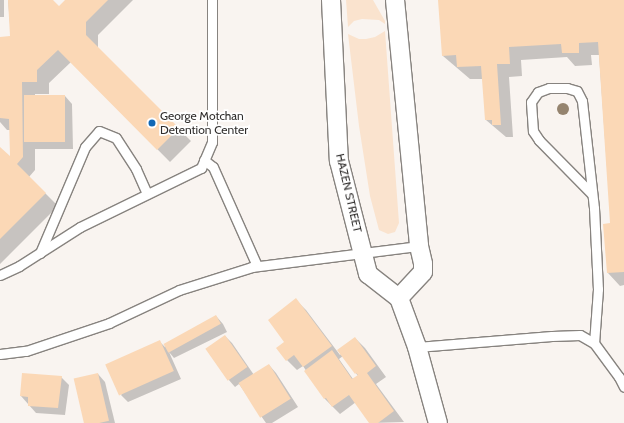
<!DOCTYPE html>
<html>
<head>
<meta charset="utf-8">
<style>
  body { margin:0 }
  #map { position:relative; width:624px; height:423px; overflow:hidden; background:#f9f4f0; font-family:Cabin,sans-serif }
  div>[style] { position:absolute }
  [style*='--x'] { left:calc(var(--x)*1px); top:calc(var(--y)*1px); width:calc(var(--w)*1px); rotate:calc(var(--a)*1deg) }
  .green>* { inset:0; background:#fae3ce }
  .shadow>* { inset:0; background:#0003; transform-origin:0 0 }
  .building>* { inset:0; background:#fbd8b6; transform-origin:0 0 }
  .roads { filter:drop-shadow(1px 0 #87837f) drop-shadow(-1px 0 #87837f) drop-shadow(0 1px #87837f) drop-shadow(0 -1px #87837f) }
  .lane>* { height:9px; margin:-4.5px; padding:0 4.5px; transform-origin:4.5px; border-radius:4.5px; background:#fff }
  .street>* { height:18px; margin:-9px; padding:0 9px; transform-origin:9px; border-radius:9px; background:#fff }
  .trees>* { width:12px; height:12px; margin:-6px; border-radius:50%; background:#95846f }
  .dots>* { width:11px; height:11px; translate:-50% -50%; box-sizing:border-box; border:2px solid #fff; border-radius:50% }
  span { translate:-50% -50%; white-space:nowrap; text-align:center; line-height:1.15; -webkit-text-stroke:3.5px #fff; paint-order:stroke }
  .poi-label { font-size:12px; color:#302e2d }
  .left { translate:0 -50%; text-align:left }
  .street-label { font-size:12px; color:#302e2d }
</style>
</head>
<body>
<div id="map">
  <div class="green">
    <div style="clip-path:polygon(346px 0,373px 0,385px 21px,385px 24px,379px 20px,362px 19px,354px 21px,348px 27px)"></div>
    <div style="clip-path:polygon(385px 31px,399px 223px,395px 232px,388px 234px,379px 230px,370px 196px,359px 126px,348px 34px,359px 39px,366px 39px,375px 37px)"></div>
  </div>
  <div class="shadow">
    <div style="left:0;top:0;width:4px;height:17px"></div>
    <div style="clip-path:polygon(8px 0,52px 0,59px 7px,66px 0,133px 0,98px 35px,98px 49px,191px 141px,170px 162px,71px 62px,49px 83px,49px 94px,35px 94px,35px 96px,65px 96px,72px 104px,73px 149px,35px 149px,35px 170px,29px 177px,58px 206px,0 264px,0 148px,11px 159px,10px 130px,7px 130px,0 122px,0 38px,11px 37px)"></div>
    <div style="clip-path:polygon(439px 0,624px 0,624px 285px,620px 286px,608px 273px,604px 224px,611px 224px,599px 55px,591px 55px,592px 65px,575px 66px,567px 57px,521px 60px,522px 76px,509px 77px,513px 137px,506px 137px,486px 120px,483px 79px,470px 79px,443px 56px)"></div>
    <div style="clip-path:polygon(evenodd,296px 300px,306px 310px,340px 355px,355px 338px,365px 348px,386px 377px,376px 384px,404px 422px,370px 423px,356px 402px,340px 414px,325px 399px,303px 366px,297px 370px,287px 360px,286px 342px,296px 300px,343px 356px,358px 376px,353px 379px,339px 359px,343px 356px)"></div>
    <div style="clip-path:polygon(216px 316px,223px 324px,227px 332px,174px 358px,169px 352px,181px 379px,128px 402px,121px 395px,160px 342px,165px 347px)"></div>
    <div style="clip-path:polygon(225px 336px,232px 343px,254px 375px,269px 365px,276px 373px,298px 407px,272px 423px,266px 423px,239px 384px,235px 387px,228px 379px)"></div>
    <div style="clip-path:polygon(98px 374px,105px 382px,115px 423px,86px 423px,76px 379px)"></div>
    <div style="clip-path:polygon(61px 377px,69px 385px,65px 415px,36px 413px,21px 396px)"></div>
  </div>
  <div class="building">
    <div style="clip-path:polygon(8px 0,53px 0,59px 6px,65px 0,108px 0,86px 22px,86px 35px,179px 128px,157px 150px,58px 50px,37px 70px,37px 82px,22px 82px,23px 157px,17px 164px,46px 193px,0 239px,0 147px,10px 156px,9px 119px,0 118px,0 37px,10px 36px)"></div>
    <div style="clip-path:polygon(438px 0,624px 0,624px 272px,607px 273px,603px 224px,610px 223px,598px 42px,579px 43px,579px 53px,562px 53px,561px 44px,509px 47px,510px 64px,497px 64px,501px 125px,492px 125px,492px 120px,485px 120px,481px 66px,457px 67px,456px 55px,442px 56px)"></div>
    <div style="left:24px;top:95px;width:41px;height:47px"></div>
    <div style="clip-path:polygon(296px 298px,332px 346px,303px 367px,294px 355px,286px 361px,276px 348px,284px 342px,268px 320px)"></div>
    <div style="left:216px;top:315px;width:10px;height:60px;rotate:61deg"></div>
    <div style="left:225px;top:335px;width:39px;height:24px;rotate:55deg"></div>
    <div style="clip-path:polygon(355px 337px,376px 366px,367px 373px,394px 411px,378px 423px,369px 423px,349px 395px,332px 407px,326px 398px,324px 399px,304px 371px,332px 350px,352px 379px,358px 375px,356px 373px,355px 374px,337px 350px)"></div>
    <div style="left:160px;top:340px;width:34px;height:60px;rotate:66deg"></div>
    <div style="left:269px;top:364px;width:41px;height:36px;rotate:58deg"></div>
    <div style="clip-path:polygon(22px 373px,62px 376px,58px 408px,28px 406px,28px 397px,20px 396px)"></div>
    <div style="left:98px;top:373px;width:49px;height:25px;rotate:77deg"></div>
  </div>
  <div class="roads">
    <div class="lane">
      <div style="--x:204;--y:160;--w:11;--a:38"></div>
      <div style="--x:213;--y:167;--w:108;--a:66"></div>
      <div style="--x:592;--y:194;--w:76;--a:-134.5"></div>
      <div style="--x:539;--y:140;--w:11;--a:-124"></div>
      <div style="--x:533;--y:131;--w:29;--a:-94"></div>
      <div style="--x:531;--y:102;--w:12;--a:-55"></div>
      <div style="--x:538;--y:92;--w:12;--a:-20"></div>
      <div style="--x:549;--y:88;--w:18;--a:0"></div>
      <div style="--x:567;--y:88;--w:10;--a:17"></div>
      <div style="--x:577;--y:91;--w:11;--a:63"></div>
      <div style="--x:582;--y:101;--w:108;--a:83.6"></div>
      <div style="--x:594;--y:208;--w:81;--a:87.2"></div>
      <div style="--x:598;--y:289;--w:54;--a:94.2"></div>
      <div style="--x:40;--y:253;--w:115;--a:-67"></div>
      <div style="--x:85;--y:147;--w:21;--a:-49"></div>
      <div style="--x:99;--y:131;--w:18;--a:22"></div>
      <div style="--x:116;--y:138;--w:37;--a:57"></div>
      <div style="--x:136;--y:169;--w:27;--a:66"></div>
      <div style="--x:0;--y:275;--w:21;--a:-25"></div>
      <div style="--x:19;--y:266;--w:72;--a:-32.6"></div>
      <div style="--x:80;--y:227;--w:135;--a:-26"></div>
      <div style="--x:201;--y:168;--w:28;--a:-67"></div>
      <div style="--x:212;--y:142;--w:142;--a:-90"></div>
      <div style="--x:417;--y:347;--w:135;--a:-4.7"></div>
      <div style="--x:552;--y:336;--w:28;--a:-2"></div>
      <div style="--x:580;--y:335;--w:16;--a:30"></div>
      <div style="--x:594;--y:343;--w:42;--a:53.7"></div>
      <div style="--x:619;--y:377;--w:11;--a:63"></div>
      <div style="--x:0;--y:354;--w:26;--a:-7"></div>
      <div style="--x:26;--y:351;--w:88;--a:-18.6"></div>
      <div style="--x:109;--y:323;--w:77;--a:-25.2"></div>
      <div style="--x:179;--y:290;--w:77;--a:-17.5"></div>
      <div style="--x:252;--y:267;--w:168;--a:-7.2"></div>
    </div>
    <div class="street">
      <div style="--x:331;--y:0;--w:161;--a:87.2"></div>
      <div style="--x:339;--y:161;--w:117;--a:75.6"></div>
      <div style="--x:368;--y:274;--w:39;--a:38"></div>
      <div style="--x:399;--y:298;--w:52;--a:69.8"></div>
      <div style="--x:417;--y:347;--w:79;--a:74.6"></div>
      <div style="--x:395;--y:0;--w:247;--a:84.4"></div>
      <div style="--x:419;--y:246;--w:18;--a:77"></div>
      <div style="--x:423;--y:264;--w:8;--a:90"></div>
      <div style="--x:423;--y:272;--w:35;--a:133"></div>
    </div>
  </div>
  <div class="trees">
    <div style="left:563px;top:109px"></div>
  </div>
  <div class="dots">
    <div style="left:152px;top:123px;background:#1068b6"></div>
  </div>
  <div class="poi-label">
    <span class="left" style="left:160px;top:123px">George Motchan<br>Detention Center</span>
  </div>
  <div class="street-label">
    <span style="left:349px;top:193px;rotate:77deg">HAZEN STREET</span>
  </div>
</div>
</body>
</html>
